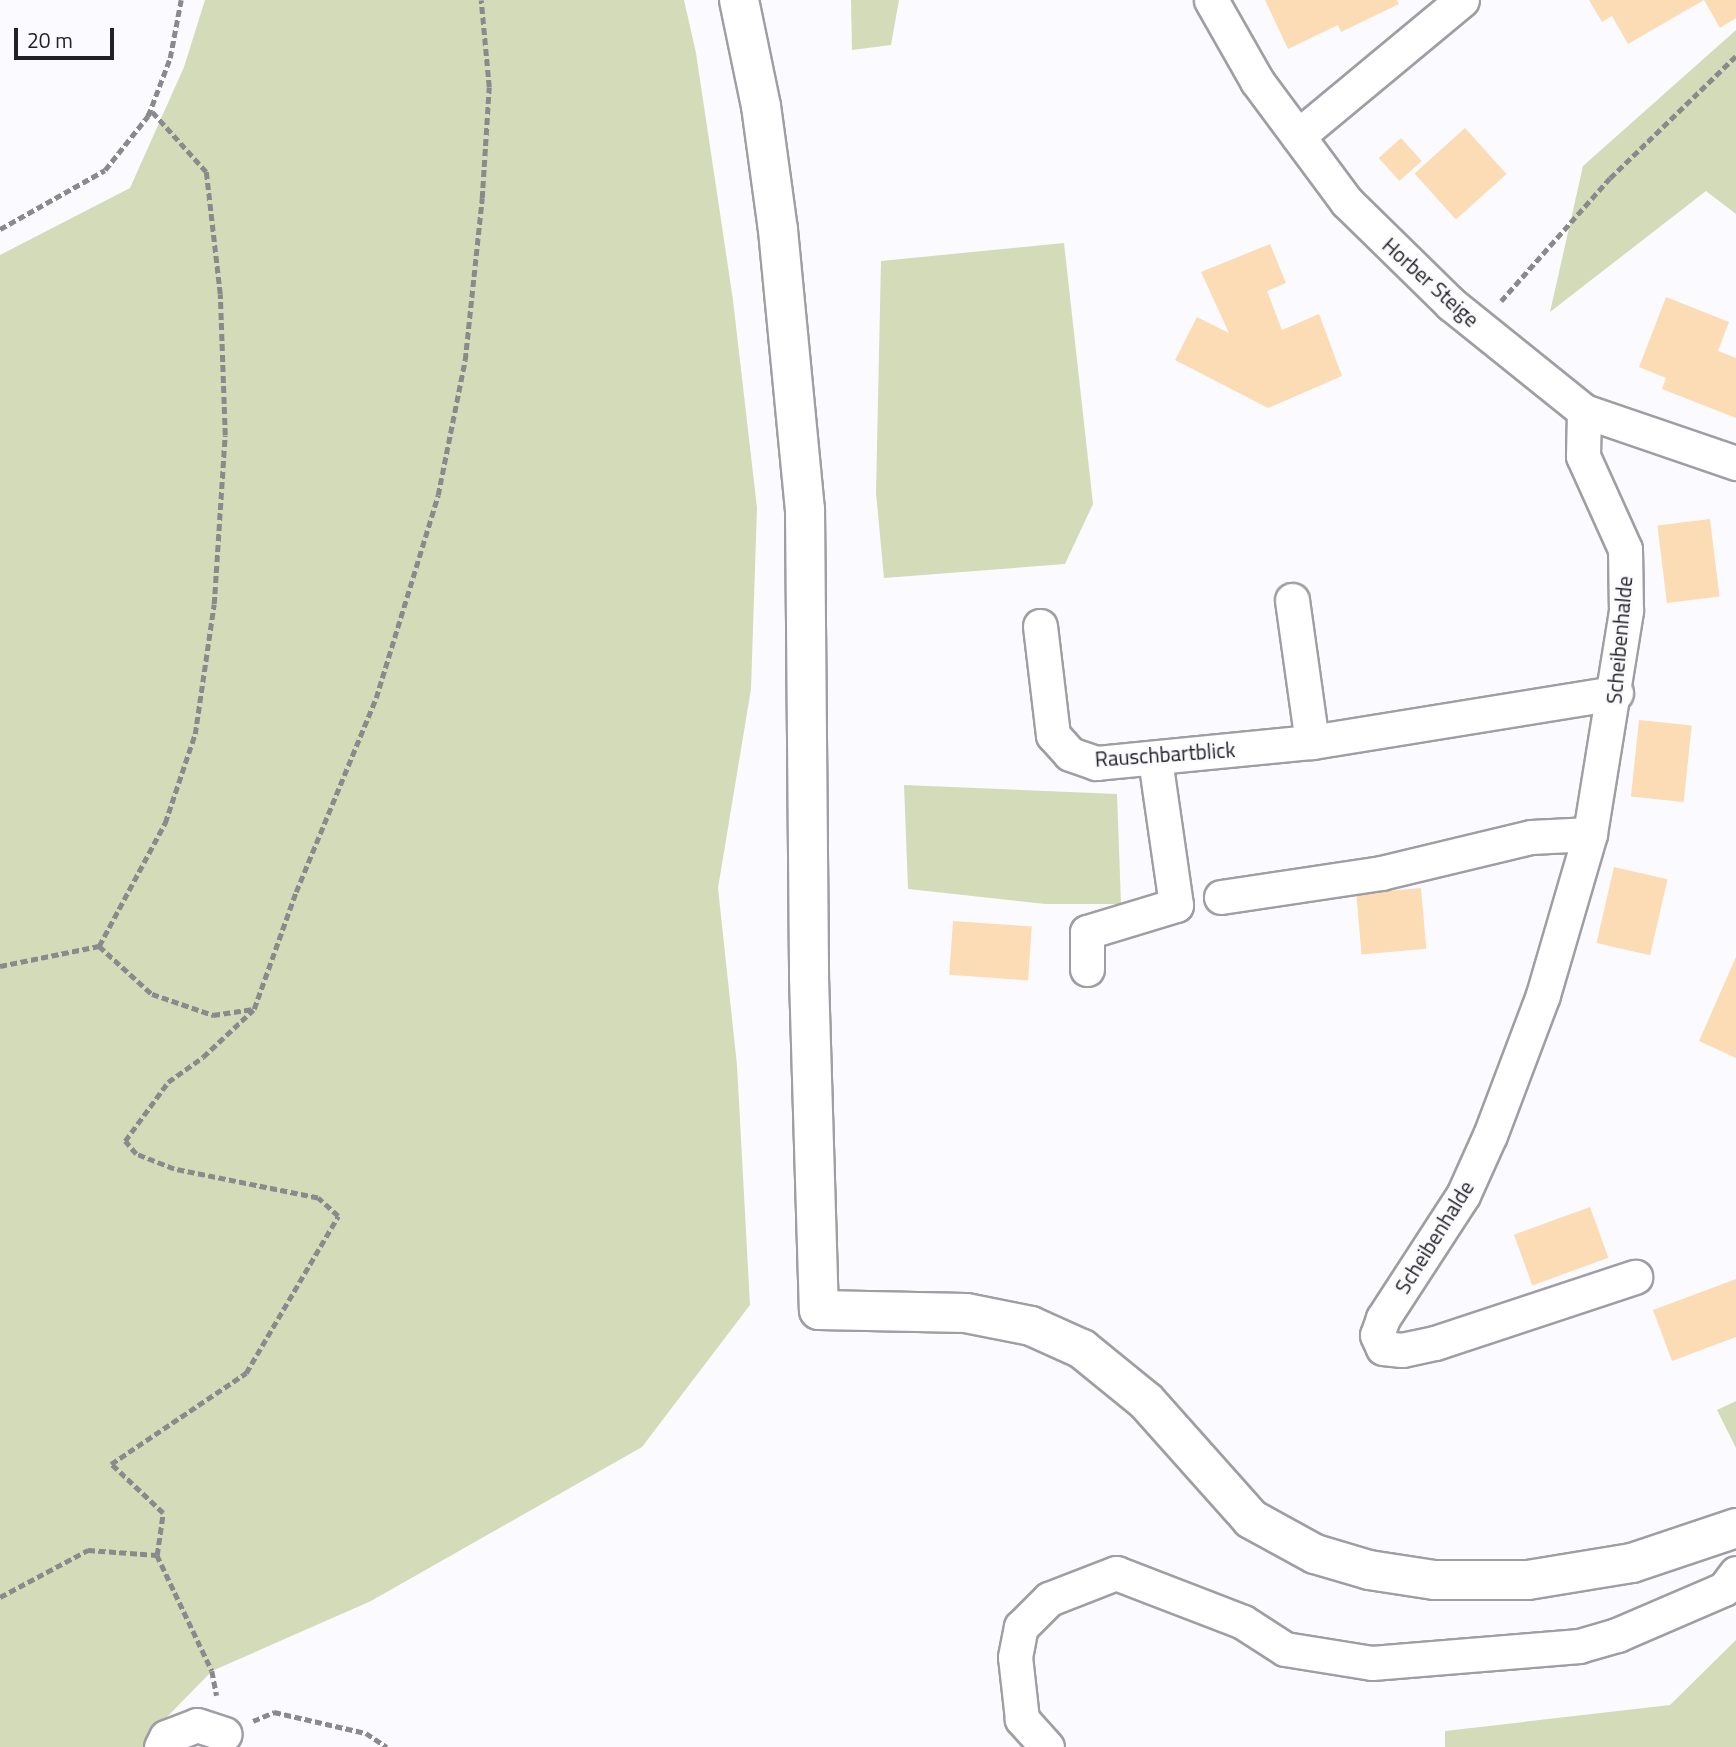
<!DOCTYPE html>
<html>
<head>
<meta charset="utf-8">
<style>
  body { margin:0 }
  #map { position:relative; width:1736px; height:1747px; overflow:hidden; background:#fbfbff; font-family:"Titillium Web",sans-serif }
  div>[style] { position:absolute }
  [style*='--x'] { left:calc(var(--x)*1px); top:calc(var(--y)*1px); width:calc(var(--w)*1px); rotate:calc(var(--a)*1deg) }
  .green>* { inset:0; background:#d4dbb8 }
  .building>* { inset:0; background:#fbdcb4; transform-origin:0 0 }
  .path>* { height:4.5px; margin-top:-2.25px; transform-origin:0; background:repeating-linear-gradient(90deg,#8a8a8d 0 7px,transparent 0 10.5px) }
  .roads { filter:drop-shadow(2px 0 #9e9ea4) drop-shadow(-2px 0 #9e9ea4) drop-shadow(0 2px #9e9ea4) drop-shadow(0 -2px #9e9ea4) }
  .minor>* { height:33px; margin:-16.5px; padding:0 16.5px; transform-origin:16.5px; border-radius:16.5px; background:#fff }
  .major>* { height:38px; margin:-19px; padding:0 19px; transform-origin:19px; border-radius:19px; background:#fff }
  span { translate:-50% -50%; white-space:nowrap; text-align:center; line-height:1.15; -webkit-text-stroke:5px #fbfbff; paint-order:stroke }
  .street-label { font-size:21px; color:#222224 }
  .scale { position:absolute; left:14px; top:28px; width:100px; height:32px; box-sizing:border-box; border:4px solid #222224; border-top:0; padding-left:9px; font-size:21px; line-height:24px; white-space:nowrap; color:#222224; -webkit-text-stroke:5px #fbfbff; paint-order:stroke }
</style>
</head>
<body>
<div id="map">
  <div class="green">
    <div style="clip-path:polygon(205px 0,684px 0,696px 53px,733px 300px,757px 508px,751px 689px,718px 888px,737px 1065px,750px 1305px,642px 1447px,371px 1601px,212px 1671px,164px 1720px,155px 1747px,0 1747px,0 255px,130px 188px,184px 67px)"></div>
    <div style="clip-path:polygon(851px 0,899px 0,891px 45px,852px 50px)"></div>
    <div style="clip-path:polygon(1736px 30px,1736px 214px,1706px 191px,1550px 312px,1583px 166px)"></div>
    <div style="clip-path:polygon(1064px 243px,1093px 504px,1065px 564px,884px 578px,876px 493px,881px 261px)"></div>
    <div style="clip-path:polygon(904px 785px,1117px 794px,1121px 904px,1045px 904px,908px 889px)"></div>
    <div style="clip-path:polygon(1736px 1401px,1736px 1448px,1717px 1410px)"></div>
    <div style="clip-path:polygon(1736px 1640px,1736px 1747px,1445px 1747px,1445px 1731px,1670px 1705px)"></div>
  </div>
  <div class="building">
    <div style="clip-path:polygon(1265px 0,1397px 0,1399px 4px,1341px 32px,1338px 25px,1288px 49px)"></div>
    <div style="clip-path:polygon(1589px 0,1736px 0,1736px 18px,1720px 28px,1704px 0,1628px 44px,1612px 16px,1602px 22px)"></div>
    <div style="left:1465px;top:128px;width:62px;height:68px;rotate:48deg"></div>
    <div style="left:1401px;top:138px;width:31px;height:30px;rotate:48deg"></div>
    <div style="clip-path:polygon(1270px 244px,1286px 283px,1267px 291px,1282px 330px,1319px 314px,1342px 376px,1268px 408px,1175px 360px,1197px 317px,1229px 333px,1201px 272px)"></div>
    <div style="clip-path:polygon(1666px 297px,1729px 322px,1718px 351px,1736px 358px,1736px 418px,1662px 389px,1666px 378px,1639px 367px)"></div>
    <div style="left:1710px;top:519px;width:78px;height:53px;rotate:83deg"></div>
    <div style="left:1639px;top:720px;width:53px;height:77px;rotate:6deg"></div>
    <div style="left:1614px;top:867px;width:55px;height:78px;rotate:13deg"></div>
    <div style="left:1421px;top:888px;width:61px;height:65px;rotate:85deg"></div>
    <div style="left:953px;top:921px;width:79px;height:54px;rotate:4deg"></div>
    <div style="clip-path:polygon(1736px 957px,1736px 1058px,1699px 1041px)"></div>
    <div style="left:1590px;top:1207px;width:54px;height:81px;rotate:70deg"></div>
    <div style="clip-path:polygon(1736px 1279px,1736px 1337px,1672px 1361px,1653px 1310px)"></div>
  </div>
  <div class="path">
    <div style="--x:0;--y:229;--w:120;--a:-29.3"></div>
    <div style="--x:105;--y:170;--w:69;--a:-51.5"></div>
    <div style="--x:148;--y:116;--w:62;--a:-69.2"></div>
    <div style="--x:170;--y:58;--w:59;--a:-79.3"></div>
    <div style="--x:1501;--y:301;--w:164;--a:-48.5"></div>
    <div style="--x:1610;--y:178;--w:175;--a:-44.1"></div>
    <div style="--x:99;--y:946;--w:140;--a:-61.8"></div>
    <div style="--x:165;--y:823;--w:94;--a:-71.4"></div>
    <div style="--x:195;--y:734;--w:131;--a:-81.7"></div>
    <div style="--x:214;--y:604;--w:169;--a:-86.3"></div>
    <div style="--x:225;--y:435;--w:141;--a:-92"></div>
    <div style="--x:220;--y:294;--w:123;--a:-96.5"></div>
    <div style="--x:206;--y:172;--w:82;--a:-132"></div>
    <div style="--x:151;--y:111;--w:6;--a:121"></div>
    <div style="--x:0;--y:966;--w:101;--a:-11.4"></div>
    <div style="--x:99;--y:946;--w:72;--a:42.2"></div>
    <div style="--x:152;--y:994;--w:65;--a:19"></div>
    <div style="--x:213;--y:1015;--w:41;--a:-8.3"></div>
    <div style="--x:254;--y:1009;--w:124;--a:-70.3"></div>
    <div style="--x:296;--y:892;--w:210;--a:-67.6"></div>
    <div style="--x:376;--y:698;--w:212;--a:-73"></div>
    <div style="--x:438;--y:495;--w:138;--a:-78.7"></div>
    <div style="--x:465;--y:360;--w:163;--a:-84"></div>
    <div style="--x:482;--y:198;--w:111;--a:-86.4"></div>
    <div style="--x:489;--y:87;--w:87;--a:-95.3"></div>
    <div style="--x:157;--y:1555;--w:42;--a:-81.9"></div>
    <div style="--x:163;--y:1513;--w:71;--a:-136.7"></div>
    <div style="--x:111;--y:1464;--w:163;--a:-34"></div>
    <div style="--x:246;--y:1373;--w:182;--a:-59.6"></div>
    <div style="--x:338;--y:1216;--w:27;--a:-138"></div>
    <div style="--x:318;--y:1198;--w:147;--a:-168.6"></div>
    <div style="--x:174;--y:1169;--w:41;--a:-158.5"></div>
    <div style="--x:136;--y:1154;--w:17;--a:-130"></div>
    <div style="--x:125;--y:1141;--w:73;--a:-53.9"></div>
    <div style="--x:168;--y:1082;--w:43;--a:-35.5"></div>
    <div style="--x:203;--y:1057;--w:69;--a:-43.2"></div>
    <div style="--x:0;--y:1597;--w:100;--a:-28.1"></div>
    <div style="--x:88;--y:1550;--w:69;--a:4.1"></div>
    <div style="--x:157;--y:1555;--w:128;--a:64.6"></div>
    <div style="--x:212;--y:1671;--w:25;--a:79"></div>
    <div style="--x:253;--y:1721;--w:23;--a:-23"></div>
    <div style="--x:274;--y:1712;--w:94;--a:12.9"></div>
    <div style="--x:366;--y:1733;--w:25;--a:34"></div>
  </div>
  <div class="roads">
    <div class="minor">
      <div style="--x:1211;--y:0;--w:93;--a:60.4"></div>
      <div style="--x:1257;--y:81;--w:151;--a:53.4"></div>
      <div style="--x:1347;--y:202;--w:146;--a:44.4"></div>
      <div style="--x:1451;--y:304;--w:171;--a:38.8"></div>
      <div style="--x:1584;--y:411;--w:161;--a:18.9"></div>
      <div style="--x:1298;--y:136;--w:213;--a:-39.7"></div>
      <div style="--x:1584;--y:411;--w:45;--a:91.3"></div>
      <div style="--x:1583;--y:456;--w:102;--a:65.7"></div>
      <div style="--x:1625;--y:549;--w:62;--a:89.1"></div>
      <div style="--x:1626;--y:611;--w:226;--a:99.2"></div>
      <div style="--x:1590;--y:834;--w:168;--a:106.3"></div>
      <div style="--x:1543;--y:995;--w:150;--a:110.7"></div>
      <div style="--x:1490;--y:1135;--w:66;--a:114.2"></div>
      <div style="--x:1463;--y:1195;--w:147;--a:123"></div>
      <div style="--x:1383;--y:1318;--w:18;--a:109"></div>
      <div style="--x:1377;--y:1335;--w:14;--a:65"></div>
      <div style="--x:1383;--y:1348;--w:19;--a:6"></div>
      <div style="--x:1402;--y:1350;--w:34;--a:-12"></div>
      <div style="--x:1435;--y:1343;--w:211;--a:-18.3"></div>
      <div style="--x:1292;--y:600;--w:143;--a:82"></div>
      <div style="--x:1040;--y:626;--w:110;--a:83.2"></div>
      <div style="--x:1053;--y:735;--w:25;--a:48"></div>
      <div style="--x:1070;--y:754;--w:28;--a:19"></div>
      <div style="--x:1096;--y:763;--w:217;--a:-5.6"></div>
      <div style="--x:1312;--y:742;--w:308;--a:-9.2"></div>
      <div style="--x:1221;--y:897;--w:162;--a:-8.5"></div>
      <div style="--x:1381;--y:873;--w:154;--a:-13.5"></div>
      <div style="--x:1531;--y:837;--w:59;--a:-2.9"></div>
      <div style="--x:1087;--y:969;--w:37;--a:-90"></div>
      <div style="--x:1087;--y:932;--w:93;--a:-16.9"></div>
      <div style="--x:1176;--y:905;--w:148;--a:-98.2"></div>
      <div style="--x:161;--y:1747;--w:11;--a:-63"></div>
      <div style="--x:166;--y:1737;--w:33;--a:-21"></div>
      <div style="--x:197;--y:1725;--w:29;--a:18"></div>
      <div style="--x:1047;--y:1747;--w:38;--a:-132"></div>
      <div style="--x:1022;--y:1719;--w:62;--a:-96.4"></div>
      <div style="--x:1015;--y:1657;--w:31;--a:-79"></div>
      <div style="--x:1021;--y:1627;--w:40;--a:-45"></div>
      <div style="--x:1049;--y:1599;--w:72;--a:-21.2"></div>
      <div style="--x:1116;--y:1573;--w:136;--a:21.1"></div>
      <div style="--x:1243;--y:1622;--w:50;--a:32.7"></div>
      <div style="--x:1285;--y:1649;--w:88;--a:9.1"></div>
      <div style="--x:1372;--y:1663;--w:208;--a:-4.7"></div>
      <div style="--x:1579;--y:1646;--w:40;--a:-16"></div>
      <div style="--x:1617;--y:1635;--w:116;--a:-23.3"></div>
      <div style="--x:1724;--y:1589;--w:20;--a:-53"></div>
    </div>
    <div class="major">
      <div style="--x:739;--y:0;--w:108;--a:78.3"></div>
      <div style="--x:761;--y:106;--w:125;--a:82.2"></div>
      <div style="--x:778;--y:230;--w:280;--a:84.5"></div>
      <div style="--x:805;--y:509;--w:468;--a:89.5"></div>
      <div style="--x:809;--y:977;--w:333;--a:88.3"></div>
      <div style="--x:819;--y:1310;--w:147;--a:1.2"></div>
      <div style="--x:966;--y:1313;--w:66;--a:11.3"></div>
      <div style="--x:1031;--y:1326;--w:56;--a:24.3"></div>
      <div style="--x:1082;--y:1349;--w:82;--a:39.1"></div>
      <div style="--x:1146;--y:1401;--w:158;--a:48.3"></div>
      <div style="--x:1251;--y:1519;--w:73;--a:28.7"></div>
      <div style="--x:1315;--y:1554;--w:56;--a:16.5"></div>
      <div style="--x:1369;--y:1570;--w:66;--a:8.7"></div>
      <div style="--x:1434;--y:1580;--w:94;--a:0"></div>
      <div style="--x:1528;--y:1580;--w:105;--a:-9.3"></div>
      <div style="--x:1632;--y:1563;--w:110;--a:-18.6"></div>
    </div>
  </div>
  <div class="street-label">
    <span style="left:1431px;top:282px;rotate:42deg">Horber Steige</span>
    <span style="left:1619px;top:640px;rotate:-85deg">Scheibenhalde</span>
    <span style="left:1165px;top:754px;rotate:-4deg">Rauschbartblick</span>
    <span style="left:1434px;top:1237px;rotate:-58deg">Scheibenhalde</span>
  </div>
  <div class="scale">20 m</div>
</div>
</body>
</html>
